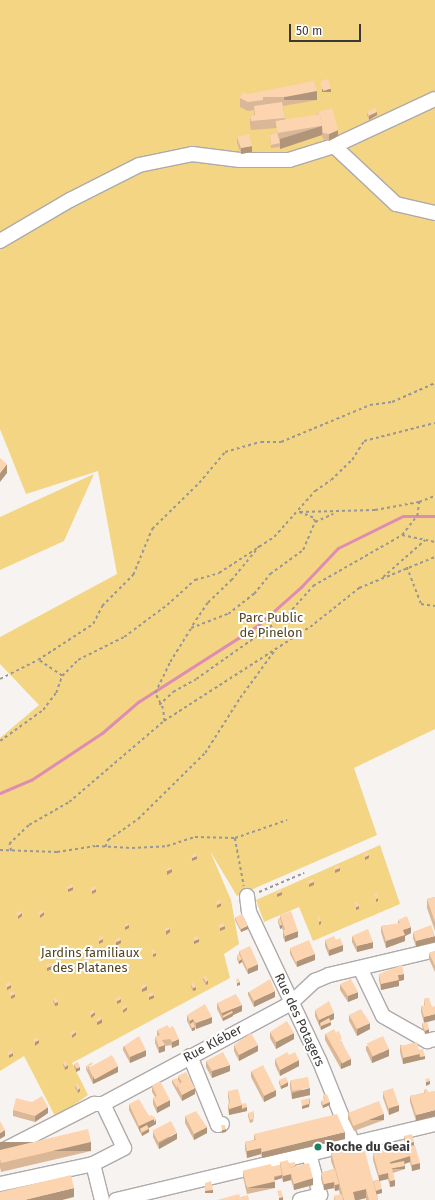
<!DOCTYPE html>
<html>
<head>
<meta charset="utf-8">
<style>
  body { margin:0 }
  #map { position:relative; width:435px; height:1200px; overflow:hidden; background:#f7f3f1; font-family:"Fira Sans",sans-serif }
  div>[style] { position:absolute }
  [style*='--x'] { left:calc(var(--x)*1px); top:calc(var(--y)*1px); width:calc(var(--w)*1px); rotate:calc(var(--a)*1deg) }
  .green>* { inset:0; background:#f3d584 }
  .stream>* { height:3px; margin:-1.5px; padding:0 1.5px; transform-origin:1.5px; border-radius:1.5px; background:#de8db2 }
  .path>* { height:1.5px; margin-top:-0.75px; transform-origin:0; background:repeating-linear-gradient(90deg,#999695 0 3px,transparent 0 6px) }
  .roads { filter:drop-shadow(1px 0 #aeaaa9) drop-shadow(-1px 0 #aeaaa9) drop-shadow(0 1px #aeaaa9) drop-shadow(0 -1px #aeaaa9) }
  .minor>* { height:14px; margin:-7px; padding:0 7px; transform-origin:7px; border-radius:7px; background:#fff }
  .wall>* { inset:0; background:#d9b797 }
  .shaded-wall>* { inset:0; background:#b0957b; transform-origin:0 0 }
  .building>* { inset:0; background:#fcd5b0; transform-origin:0 0 }
  .dots>* { width:11px; height:11px; translate:-50% -50%; box-sizing:border-box; border:2px solid #fff; border-radius:50% }
  span { translate:-50% -50%; white-space:nowrap; text-align:center; line-height:1.15; -webkit-text-stroke:4px #fff; paint-order:stroke }
  .park-label { font-size:13px; color:#524521 }
  .street-label { font-size:13px; color:#393837 }
  .poi-label { font-size:13px; color:#393837; font-weight:700 }
  .left { translate:0 -50%; text-align:left }
  .scale { position:absolute; left:289px; top:24px; width:72px; height:18px; box-sizing:border-box; border:2px solid #393837; border-top:0; padding-left:5px; font-size:12px; line-height:14px; white-space:nowrap; color:#393837; -webkit-text-stroke:3px #fff; paint-order:stroke }
</style>
</head>
<body>
<div id="map">
  <div class="green">
    <div style="clip-path:polygon(0 0,435px 0,435px 729px,354px 768px,377px 835px,237px 896px,210px 851px,231px 900px,239px 944px,224px 954px,230px 978px,72px 1063px,88px 1095px,56px 1118px,24px 1056px,0 1071px,0 738px,39px 705px,0 664px,0 637px,117px 574px,98px 471px,26px 494px,0 429px)"></div>
    <div style="clip-path:polygon(94px 474px,64px 541px,0 570px,0 517px)"></div>
    <div style="clip-path:polygon(380px 845px,400px 904px,313px 941px,299px 907px,264px 922px,256px 900px)"></div>
  </div>
  <div class="stream">
    <div style="--x:0;--y:793;--w:34;--a:-23"></div>
    <div style="--x:31;--y:780;--w:85;--a:-33.5"></div>
    <div style="--x:102;--y:733;--w:48;--a:-40.7"></div>
    <div style="--x:138;--y:702;--w:141;--a:-32.6"></div>
    <div style="--x:257;--y:626;--w:59;--a:-41.6"></div>
    <div style="--x:301;--y:587;--w:54;--a:-46.5"></div>
    <div style="--x:338;--y:548;--w:72;--a:-26.2"></div>
    <div style="--x:403;--y:516;--w:32;--a:0"></div>
  </div>
  <div class="path">
    <div style="--x:300;--y:512;--w:75;--a:-1.5"></div>
    <div style="--x:375;--y:510;--w:45;--a:-10.3"></div>
    <div style="--x:419;--y:502;--w:17;--a:-21"></div>
    <div style="--x:315;--y:522;--w:20;--a:-24"></div>
    <div style="--x:402;--y:535;--w:24;--a:-52"></div>
    <div style="--x:417;--y:516;--w:14;--a:-82"></div>
    <div style="--x:260;--y:546;--w:44;--a:129.5"></div>
    <div style="--x:232;--y:580;--w:33;--a:136"></div>
    <div style="--x:208;--y:603;--w:30;--a:124"></div>
    <div style="--x:191;--y:628;--w:40;--a:-21"></div>
    <div style="--x:228;--y:614;--w:33;--a:-38"></div>
    <div style="--x:254;--y:594;--w:26;--a:-51"></div>
    <div style="--x:270;--y:574;--w:41;--a:-36"></div>
    <div style="--x:303;--y:550;--w:30;--a:-67"></div>
    <div style="--x:315;--y:522;--w:4;--a:-117"></div>
    <div style="--x:313;--y:518;--w:16;--a:-158"></div>
    <div style="--x:407;--y:567;--w:40;--a:69"></div>
    <div style="--x:421;--y:604;--w:14;--a:8"></div>
    <div style="--x:383;--y:577;--w:56;--a:-41.4"></div>
    <div style="--x:62;--y:676;--w:23;--a:-45"></div>
    <div style="--x:78;--y:660;--w:51;--a:-26.6"></div>
    <div style="--x:124;--y:637;--w:54;--a:-36.7"></div>
    <div style="--x:167;--y:605;--w:38;--a:-42"></div>
    <div style="--x:195;--y:580;--w:25;--a:-16"></div>
    <div style="--x:219;--y:573;--w:66;--a:-33.2"></div>
    <div style="--x:274;--y:537;--w:62;--a:-48.3"></div>
    <div style="--x:315;--y:491;--w:19;--a:-35"></div>
    <div style="--x:331;--y:480;--w:29;--a:-44"></div>
    <div style="--x:352;--y:460;--w:22;--a:-58"></div>
    <div style="--x:364;--y:441;--w:73;--a:-14.2"></div>
    <div style="--x:0;--y:679;--w:42;--a:-26.6"></div>
    <div style="--x:38;--y:660;--w:66;--a:-33.2"></div>
    <div style="--x:93;--y:624;--w:20;--a:-63"></div>
    <div style="--x:102;--y:606;--w:44;--a:-45"></div>
    <div style="--x:133;--y:575;--w:50;--a:-67.6"></div>
    <div style="--x:152;--y:529;--w:66;--a:-44.4"></div>
    <div style="--x:199;--y:483;--w:40;--a:-50"></div>
    <div style="--x:225;--y:452;--w:37;--a:-16"></div>
    <div style="--x:261;--y:442;--w:20;--a:0"></div>
    <div style="--x:281;--y:442;--w:96;--a:-22.6"></div>
    <div style="--x:370;--y:405;--w:22;--a:-8"></div>
    <div style="--x:392;--y:402;--w:47;--a:-23.8"></div>
    <div style="--x:159;--y:705;--w:19;--a:-43"></div>
    <div style="--x:173;--y:692;--w:26;--a:-29"></div>
    <div style="--x:196;--y:679;--w:113;--a:-35.2"></div>
    <div style="--x:288;--y:614;--w:38;--a:-48"></div>
    <div style="--x:313;--y:586;--w:103;--a:-29.8"></div>
    <div style="--x:402;--y:535;--w:34;--a:12"></div>
    <div style="--x:164;--y:721;--w:12;--a:-95"></div>
    <div style="--x:163;--y:709;--w:18;--a:-117"></div>
    <div style="--x:155;--y:693;--w:34;--a:-64"></div>
    <div style="--x:170;--y:662;--w:39;--a:-58"></div>
    <div style="--x:0;--y:741;--w:53;--a:-35.8"></div>
    <div style="--x:43;--y:710;--w:21;--a:-53"></div>
    <div style="--x:56;--y:693;--w:18;--a:-71"></div>
    <div style="--x:62;--y:676;--w:29;--a:-146"></div>
    <div style="--x:235;--y:838;--w:55;--a:-19.1"></div>
    <div style="--x:105;--y:847;--w:8;--a:-67"></div>
    <div style="--x:108;--y:840;--w:37;--a:-35"></div>
    <div style="--x:138;--y:819;--w:94;--a:-44.6"></div>
    <div style="--x:205;--y:753;--w:65;--a:-57.5"></div>
    <div style="--x:240;--y:698;--w:59;--a:-53.9"></div>
    <div style="--x:0;--y:850;--w:57;--a:2"></div>
    <div style="--x:57;--y:852;--w:39;--a:-9"></div>
    <div style="--x:96;--y:846;--w:36;--a:3"></div>
    <div style="--x:132;--y:848;--w:35;--a:-3"></div>
    <div style="--x:167;--y:846;--w:29;--a:-18"></div>
    <div style="--x:195;--y:837;--w:40;--a:1.4"></div>
    <div style="--x:235;--y:838;--w:49;--a:79.4"></div>
    <div style="--x:11;--y:851;--w:7;--a:-106"></div>
    <div style="--x:9;--y:844;--w:28;--a:-44"></div>
    <div style="--x:29;--y:825;--w:46;--a:-29.9"></div>
    <div style="--x:69;--y:802;--w:125;--a:-40.5"></div>
    <div style="--x:164;--y:721;--w:174;--a:-32.8"></div>
    <div style="--x:310;--y:627;--w:63;--a:-38.5"></div>
    <div style="--x:359;--y:588;--w:82;--a:-22.2"></div>
    <div style="--x:259;--y:892;--w:49;--a:-22.9"></div>
  </div>
  <div class="roads">
    <div class="minor">
      <div style="--x:334;--y:146;--w:85;--a:43.1"></div>
      <div style="--x:396;--y:204;--w:40;--a:13"></div>
      <div style="--x:0;--y:241;--w:81;--a:-30.4"></div>
      <div style="--x:70;--y:200;--w:77;--a:-26.9"></div>
      <div style="--x:139;--y:165;--w:54;--a:-11.7"></div>
      <div style="--x:192;--y:154;--w:48;--a:7.1"></div>
      <div style="--x:240;--y:160;--w:49;--a:0"></div>
      <div style="--x:289;--y:160;--w:47;--a:-17.3"></div>
      <div style="--x:334;--y:146;--w:111;--a:-25"></div>
      <div style="--x:247;--y:896;--w:16;--a:83"></div>
      <div style="--x:249;--y:912;--w:166;--a:64.7"></div>
      <div style="--x:320;--y:1062;--w:88;--a:68.1"></div>
      <div style="--x:360;--y:968;--w:53;--a:64.4"></div>
      <div style="--x:383;--y:1016;--w:51;--a:29.6"></div>
      <div style="--x:427;--y:1041;--w:8;--a:-14"></div>
      <div style="--x:190;--y:1056;--w:74;--a:67.9"></div>
      <div style="--x:218;--y:1125;--w:4;--a:-14"></div>
      <div style="--x:0;--y:1152;--w:106;--a:-27.1"></div>
      <div style="--x:94;--y:1104;--w:9;--a:0"></div>
      <div style="--x:0;--y:1184;--w:95;--a:-12.1"></div>
      <div style="--x:102;--y:1200;--w:37;--a:-104"></div>
      <div style="--x:93;--y:1164;--w:35;--a:-27"></div>
      <div style="--x:124;--y:1148;--w:49;--a:-115.5"></div>
      <div style="--x:103;--y:1104;--w:213;--a:-28.2"></div>
      <div style="--x:291;--y:1003;--w:33;--a:-43"></div>
      <div style="--x:315;--y:981;--w:15;--a:-23"></div>
      <div style="--x:329;--y:975;--w:109;--a:-13.3"></div>
      <div style="--x:116;--y:1200;--w:328;--a:-13.4"></div>
      <div style="--x:300;--y:1200;--w:21;--a:-14"></div>
      <div style="--x:320;--y:1195;--w:42;--a:-105"></div>
    </div>
  </div>
  <div class="wall">
    <div style="clip-path:polygon(248px 94px,317px 100px,283px 106px,285px 118px,285px 124px,318px 114px,318px 112px,338px 136px,329px 141px,323px 139px,322px 135px,280px 149px,280px 147px,271px 148px,270px 135px,277px 132px,277px 128px,251px 130px,250px 125px,250px 116px,254px 115px,254px 110px,248px 111px,240px 107px,240px 98px)"></div>
    <div style="clip-path:polygon(367px 112px,377px 115px,369px 120px,367px 115px)"></div>
    <div style="clip-path:polygon(237px 137px,252px 152px,241px 154px,237px 143px)"></div>
    <div style="clip-path:polygon(435px 897px,435px 931px,427px 908px,427px 899px)"></div>
    <div style="clip-path:polygon(280px 915px,298px 937px,285px 942px,283px 937px,283px 931px,282px 928px,280px 929px,278px 922px,278px 919px,280px 918px)"></div>
    <div style="clip-path:polygon(235px 917px,248px 929px,241px 932px,235px 920px)"></div>
    <div style="clip-path:polygon(398px 920px,411px 933px,405px 936px,405px 941px,386px 948px,381px 932px,381px 926px,398px 924px)"></div>
    <div style="clip-path:polygon(413px 932px,435px 942px,416px 947px,413px 938px)"></div>
    <div style="clip-path:polygon(352px 936px,373px 948px,357px 952px,352px 942px)"></div>
    <div style="clip-path:polygon(325px 940px,336px 940px,343px 951px,329px 956px,325px 946px)"></div>
    <div style="clip-path:polygon(290px 948px,315px 960px,297px 967px,290px 954px)"></div>
    <div style="clip-path:polygon(239px 951px,258px 970px,248px 974px,242px 962px,239px 964px,237px 959px,237px 956px,239px 954px)"></div>
    <div style="clip-path:polygon(435px 951px,435px 972px,429px 959px,429px 953px)"></div>
    <div style="clip-path:polygon(379px 974px,404px 980px,399px 981px,399px 986px,381px 990px,379px 980px)"></div>
    <div style="clip-path:polygon(203px 977px,208px 984px,206px 985px,203px 980px)"></div>
    <div style="clip-path:polygon(191px 984px,196px 990px,193px 991px,191px 987px)"></div>
    <div style="clip-path:polygon(340px 984px,358px 998px,348px 1002px,340px 990px)"></div>
    <div style="clip-path:polygon(248px 992px,275px 997px,254px 1007px,248px 995px)"></div>
    <div style="clip-path:polygon(429px 998px,427px 1022px,429px 1033px,425px 1034px,422px 1026px,422px 1023px,424px 1023px,421px 1012px,421px 1006px,424px 1006px,424px 999px)"></div>
    <div style="clip-path:polygon(53px 999px,58px 1005px,55px 1006px,53px 1002px)"></div>
    <div style="clip-path:polygon(217px 1003px,242px 1011px,233px 1015px,233px 1016px,223px 1021px,217px 1009px)"></div>
    <div style="clip-path:polygon(315px 1010px,334px 1019px,330px 1021px,331px 1025px,321px 1030px,315px 1016px)"></div>
    <div style="clip-path:polygon(187px 1015px,212px 1023px,196px 1029px,195px 1027px,195px 1030px,192px 1031px,187px 1021px)"></div>
    <div style="clip-path:polygon(349px 1015px,370px 1029px,357px 1036px,349px 1021px)"></div>
    <div style="clip-path:polygon(157px 1030px,179px 1045px,172px 1048px,171px 1045px,165px 1046px,165px 1051px,159px 1053px,155px 1043px,155px 1037px,157px 1036px)"></div>
    <div style="clip-path:polygon(270px 1032px,294px 1039px,276px 1049px,270px 1038px)"></div>
    <div style="clip-path:polygon(325px 1034px,342px 1042px,351px 1065px,341px 1069px,325px 1040px)"></div>
    <div style="clip-path:polygon(234px 1045px,258px 1051px,239px 1061px,234px 1051px)"></div>
    <div style="clip-path:polygon(400px 1045px,419px 1050px,425px 1059px,403px 1064px,400px 1052px)"></div>
    <div style="clip-path:polygon(124px 1046px,146px 1056px,130px 1063px,123px 1050px,123px 1047px)"></div>
    <div style="clip-path:polygon(366px 1046px,367px 1046px,389px 1056px,372px 1063px,366px 1050px)"></div>
    <div style="clip-path:polygon(289px 1055px,299px 1066px,280px 1076px,275px 1065px,275px 1059px)"></div>
    <div style="clip-path:polygon(206px 1061px,230px 1071px,212px 1078px,206px 1067px)"></div>
    <div style="clip-path:polygon(63px 1062px,68px 1068px,65px 1070px,63px 1065px)"></div>
    <div style="clip-path:polygon(74px 1064px,80px 1070px,76px 1072px,74px 1067px)"></div>
    <div style="clip-path:polygon(86px 1066px,118px 1072px,93px 1084px,86px 1069px)"></div>
    <div style="clip-path:polygon(251px 1071px,276px 1096px,264px 1102px,251px 1077px)"></div>
    <div style="clip-path:polygon(178px 1076px,195px 1094px,182px 1101px,172px 1083px,172px 1080px,178px 1079px)"></div>
    <div style="clip-path:polygon(279px 1080px,288px 1086px,281px 1089px,279px 1083px)"></div>
    <div style="clip-path:polygon(290px 1081px,310px 1095px,292px 1099px,290px 1087px)"></div>
    <div style="clip-path:polygon(75px 1085px,80px 1091px,78px 1093px,75px 1088px)"></div>
    <div style="clip-path:polygon(152px 1086px,170px 1106px,157px 1113px,153px 1104px,153px 1098px,155px 1097px,152px 1092px)"></div>
    <div style="clip-path:polygon(427px 1089px,416px 1121px,410px 1102px,410px 1096px,424px 1093px,424px 1090px)"></div>
    <div style="clip-path:polygon(228px 1091px,242px 1104px,247px 1111px,229px 1115px,228px 1109px,228px 1103px,229px 1103px,228px 1097px)"></div>
    <div style="clip-path:polygon(383px 1092px,399px 1111px,389px 1115px,383px 1098px)"></div>
    <div style="clip-path:polygon(323px 1095px,330px 1105px,323px 1108px,321px 1104px,321px 1101px,324px 1100px)"></div>
    <div style="clip-path:polygon(129px 1104px,149px 1116px,156px 1124px,149px 1128px,149px 1132px,142px 1136px,129px 1110px)"></div>
    <div style="clip-path:polygon(13px 1110px,48px 1113px,35px 1122px,13px 1116px)"></div>
    <div style="clip-path:polygon(248px 1113px,254px 1114px,253px 1122px,250px 1123px,248px 1116px)"></div>
    <div style="clip-path:polygon(348px 1113px,384px 1120px,354px 1131px,348px 1119px)"></div>
    <div style="clip-path:polygon(185px 1116px,207px 1133px,194px 1140px,185px 1123px)"></div>
    <div style="clip-path:polygon(153px 1131px,177px 1139px,159px 1149px,153px 1137px)"></div>
    <div style="clip-path:polygon(254px 1134px,345px 1139px,262px 1158px,261px 1154px,247px 1158px,245px 1149px,245px 1142px,254px 1140px)"></div>
    <div style="clip-path:polygon(404px 1136px,414px 1145px,420px 1169px,412px 1171px,410px 1162px,405px 1164px,405px 1169px,393px 1173px,395px 1186px,390px 1187px,388px 1179px,380px 1181px,382px 1193px,377px 1194px,378px 1200px,366px 1200px,366px 1198px,358px 1200px,334px 1200px,334px 1196px,340px 1195px,339px 1190px,335px 1191px,334px 1188px,324px 1190px,321px 1179px,321px 1173px,334px 1169px,331px 1161px,331px 1152px,373px 1181px,379px 1180px,373px 1160px,373px 1153px,406px 1147px,404px 1139px)"></div>
    <div style="clip-path:polygon(0 1150px,91px 1151px,1px 1172px,0 1167px)"></div>
    <div style="clip-path:polygon(280px 1162px,289px 1163px,295px 1166px,313px 1185px,294px 1190px,291px 1180px,283px 1182px,282px 1178px,275px 1180px,275px 1188px,247px 1194px,243px 1177px,243px 1171px,271px 1167px,280px 1165px)"></div>
  </div>
  <div class="shaded-wall">
    <div style="left:331px;top:89px;width:3px;height:9px;rotate:90deg"></div>
    <div style="left:317px;top:91px;width:9px;height:33px;rotate:90deg"></div>
    <div style="clip-path:polygon(377px 112px,377px 115px,369px 120px,369px 116px)"></div>
    <div style="clip-path:polygon(322px 126px,322px 135px,280px 149px,280px 139px)"></div>
    <div style="clip-path:polygon(338px 130px,338px 136px,329px 141px,329px 134px)"></div>
    <div style="clip-path:polygon(252px 146px,252px 152px,241px 154px,241px 148px)"></div>
    <div style="clip-path:polygon(7px 464px,7px 473px,0 482px,0 473px)"></div>
    <div style="clip-path:polygon(369px 855px,369px 858px,365px 860px,365px 857px)"></div>
    <div style="clip-path:polygon(197px 856px,197px 859px,192px 861px,192px 858px)"></div>
    <div style="clip-path:polygon(340px 868px,340px 871px,335px 873px,335px 870px)"></div>
    <div style="clip-path:polygon(172px 869px,172px 872px,167px 875px,167px 871px)"></div>
    <div style="clip-path:polygon(314px 882px,314px 885px,309px 887px,309px 884px)"></div>
    <div style="clip-path:polygon(73px 887px,73px 890px,68px 892px,68px 889px)"></div>
    <div style="clip-path:polygon(96px 889px,96px 892px,92px 894px,92px 891px)"></div>
    <div style="clip-path:polygon(282px 892px,282px 895px,277px 897px,277px 894px)"></div>
    <div style="clip-path:polygon(378px 898px,378px 901px,376px 902px,376px 899px)"></div>
    <div style="clip-path:polygon(221px 903px,221px 906px,217px 908px,217px 905px)"></div>
    <div style="clip-path:polygon(359px 906px,359px 909px,356px 910px,356px 907px)"></div>
    <div style="clip-path:polygon(44px 912px,44px 915px,40px 918px,40px 915px)"></div>
    <div style="clip-path:polygon(22px 913px,22px 916px,18px 919px,18px 916px)"></div>
    <div style="clip-path:polygon(321px 921px,321px 924px,319px 925px,319px 922px)"></div>
    <div style="clip-path:polygon(129px 925px,129px 928px,125px 930px,125px 927px)"></div>
    <div style="clip-path:polygon(282px 925px,282px 928px,280px 929px,280px 926px)"></div>
    <div style="clip-path:polygon(225px 926px,225px 929px,220px 931px,220px 928px)"></div>
    <div style="clip-path:polygon(248px 926px,248px 929px,241px 932px,241px 929px)"></div>
    <div style="clip-path:polygon(411px 927px,411px 933px,405px 936px,405px 941px,386px 948px,386px 941px,403px 930px)"></div>
    <div style="clip-path:polygon(170px 929px,170px 932px,166px 935px,166px 931px)"></div>
    <div style="clip-path:polygon(298px 931px,298px 937px,285px 942px,285px 936px)"></div>
    <div style="clip-path:polygon(435px 936px,435px 942px,416px 947px,416px 941px)"></div>
    <div style="clip-path:polygon(103px 939px,103px 942px,99px 944px,99px 941px)"></div>
    <div style="clip-path:polygon(199px 939px,199px 942px,194px 944px,194px 941px)"></div>
    <div style="clip-path:polygon(121px 940px,121px 943px,116px 946px,116px 942px)"></div>
    <div style="clip-path:polygon(373px 942px,373px 948px,357px 952px,357px 946px)"></div>
    <div style="clip-path:polygon(343px 945px,343px 951px,329px 956px,329px 950px)"></div>
    <div style="clip-path:polygon(78px 952px,78px 955px,73px 958px,73px 955px)"></div>
    <div style="clip-path:polygon(95px 953px,95px 957px,90px 959px,90px 956px)"></div>
    <div style="clip-path:polygon(156px 953px,156px 956px,153px 957px,153px 954px)"></div>
    <div style="clip-path:polygon(315px 954px,315px 960px,297px 967px,297px 961px)"></div>
    <div style="clip-path:polygon(242px 959px,242px 962px,239px 964px,239px 961px)"></div>
    <div style="clip-path:polygon(258px 964px,258px 970px,248px 974px,248px 968px)"></div>
    <div style="clip-path:polygon(52px 966px,52px 969px,47px 971px,47px 968px)"></div>
    <div style="clip-path:polygon(69px 967px,69px 970px,65px 972px,65px 969px)"></div>
    <div style="clip-path:polygon(404px 974px,404px 980px,399px 981px,399px 986px,381px 990px,381px 984px,398px 975px)"></div>
    <div style="clip-path:polygon(208px 980px,208px 984px,206px 985px,206px 982px)"></div>
    <div style="clip-path:polygon(240px 982px,240px 985px,237px 986px,237px 983px)"></div>
    <div style="clip-path:polygon(11px 985px,11px 988px,7px 990px,7px 987px)"></div>
    <div style="clip-path:polygon(147px 986px,147px 990px,142px 992px,142px 989px)"></div>
    <div style="clip-path:polygon(196px 987px,196px 990px,193px 991px,193px 988px)"></div>
    <div style="clip-path:polygon(275px 991px,275px 997px,254px 1007px,254px 1001px)"></div>
    <div style="clip-path:polygon(358px 992px,358px 998px,348px 1002px,348px 996px)"></div>
    <div style="clip-path:polygon(15px 994px,15px 997px,11px 999px,11px 996px)"></div>
    <div style="clip-path:polygon(154px 995px,154px 998px,149px 1000px,149px 997px)"></div>
    <div style="clip-path:polygon(121px 999px,121px 1002px,117px 1004px,117px 1001px)"></div>
    <div style="clip-path:polygon(58px 1002px,58px 1005px,55px 1006px,55px 1003px)"></div>
    <div style="clip-path:polygon(242px 1005px,242px 1011px,233px 1015px,233px 1016px,223px 1021px,222px 1013px)"></div>
    <div style="clip-path:polygon(127px 1007px,127px 1010px,123px 1013px,123px 1010px)"></div>
    <div style="clip-path:polygon(95px 1012px,95px 1015px,91px 1018px,91px 1015px)"></div>
    <div style="clip-path:polygon(334px 1013px,334px 1019px,321px 1025px,320px 1023px,319px 1026px,319px 1020px)"></div>
    <div style="clip-path:polygon(435px 1014px,435px 1020px,424px 1023px,424px 1017px)"></div>
    <div style="clip-path:polygon(212px 1017px,212px 1023px,196px 1029px,196px 1023px)"></div>
    <div style="clip-path:polygon(102px 1019px,102px 1023px,97px 1025px,97px 1022px)"></div>
    <div style="clip-path:polygon(193px 1019px,193px 1025px,190px 1024px,190px 1027px,190px 1021px)"></div>
    <div style="clip-path:polygon(331px 1022px,331px 1025px,321px 1030px,321px 1026px)"></div>
    <div style="clip-path:polygon(370px 1023px,370px 1029px,357px 1036px,357px 1029px)"></div>
    <div style="clip-path:polygon(195px 1027px,195px 1030px,192px 1031px,192px 1028px)"></div>
    <div style="clip-path:polygon(429px 1029px,429px 1033px,425px 1034px,425px 1031px)"></div>
    <div style="clip-path:polygon(76px 1032px,76px 1035px,72px 1038px,72px 1035px)"></div>
    <div style="clip-path:polygon(294px 1033px,294px 1039px,276px 1049px,276px 1042px)"></div>
    <div style="clip-path:polygon(179px 1039px,179px 1045px,172px 1048px,172px 1042px)"></div>
    <div style="clip-path:polygon(39px 1040px,39px 1043px,35px 1046px,35px 1042px)"></div>
    <div style="clip-path:polygon(165px 1045px,165px 1051px,159px 1053px,159px 1047px)"></div>
    <div style="clip-path:polygon(258px 1045px,258px 1051px,239px 1061px,239px 1055px)"></div>
    <div style="clip-path:polygon(389px 1049px,389px 1056px,372px 1063px,372px 1057px)"></div>
    <div style="clip-path:polygon(146px 1050px,146px 1056px,130px 1063px,130px 1057px)"></div>
    <div style="clip-path:polygon(13px 1053px,13px 1056px,9px 1058px,9px 1055px)"></div>
    <div style="clip-path:polygon(420px 1054px,420px 1060px,403px 1064px,403px 1058px)"></div>
    <div style="clip-path:polygon(425px 1056px,425px 1059px,420px 1060px,420px 1057px)"></div>
    <div style="clip-path:polygon(351px 1059px,351px 1065px,341px 1069px,341px 1063px)"></div>
    <div style="clip-path:polygon(299px 1060px,299px 1066px,280px 1076px,280px 1070px)"></div>
    <div style="clip-path:polygon(68px 1065px,68px 1068px,65px 1070px,65px 1067px)"></div>
    <div style="clip-path:polygon(230px 1065px,230px 1071px,212px 1078px,212px 1071px)"></div>
    <div style="clip-path:polygon(118px 1066px,118px 1072px,93px 1084px,93px 1077px)"></div>
    <div style="clip-path:polygon(80px 1067px,80px 1070px,76px 1072px,76px 1069px)"></div>
    <div style="clip-path:polygon(430px 1081px,430px 1084px,426px 1086px,426px 1082px)"></div>
    <div style="clip-path:polygon(288px 1082px,288px 1086px,281px 1089px,281px 1086px)"></div>
    <div style="clip-path:polygon(80px 1088px,80px 1091px,78px 1093px,78px 1090px)"></div>
    <div style="clip-path:polygon(195px 1088px,195px 1094px,182px 1101px,182px 1095px)"></div>
    <div style="clip-path:polygon(310px 1088px,310px 1095px,292px 1099px,292px 1093px)"></div>
    <div style="clip-path:polygon(276px 1090px,276px 1096px,264px 1102px,264px 1096px)"></div>
    <div style="clip-path:polygon(310px 1098px,310px 1101px,309px 1107px,302px 1109px,302px 1106px)"></div>
    <div style="clip-path:polygon(170px 1100px,170px 1106px,157px 1113px,157px 1107px)"></div>
    <div style="clip-path:polygon(330px 1102px,330px 1105px,323px 1108px,323px 1105px)"></div>
    <div style="clip-path:polygon(242px 1105px,247px 1107px,247px 1111px,229px 1115px,229px 1109px)"></div>
    <div style="clip-path:polygon(399px 1105px,399px 1111px,389px 1115px,389px 1108px)"></div>
    <div style="clip-path:polygon(48px 1107px,48px 1113px,35px 1122px,35px 1116px)"></div>
    <div style="clip-path:polygon(435px 1110px,435px 1116px,416px 1121px,416px 1115px)"></div>
    <div style="left:384px;top:1114px;width:6px;height:32px;rotate:90deg"></div>
    <div style="clip-path:polygon(154px 1119px,156px 1120px,156px 1124px,141px 1132px,140px 1129px,139px 1132px,139px 1126px)"></div>
    <div style="clip-path:polygon(207px 1127px,207px 1133px,194px 1140px,194px 1134px)"></div>
    <div style="clip-path:polygon(149px 1129px,149px 1132px,142px 1136px,142px 1133px)"></div>
    <div style="clip-path:polygon(226px 1129px,226px 1132px,222px 1133px,222px 1130px)"></div>
    <div style="clip-path:polygon(5px 1130px,5px 1136px,0 1139px,0 1133px)"></div>
    <div style="clip-path:polygon(345px 1132px,345px 1139px,262px 1158px,262px 1152px)"></div>
    <div style="clip-path:polygon(177px 1133px,177px 1139px,159px 1149px,159px 1143px)"></div>
    <div style="left:91px;top:1142px;width:9px;height:92px;rotate:90deg"></div>
    <div style="clip-path:polygon(414px 1142px,414px 1146px,406px 1147px,406px 1144px)"></div>
    <div style="clip-path:polygon(261px 1148px,261px 1154px,247px 1158px,247px 1151px)"></div>
    <div style="clip-path:polygon(410px 1156px,410px 1162px,391px 1168px,390px 1162px)"></div>
    <div style="clip-path:polygon(420px 1163px,420px 1169px,412px 1171px,412px 1165px)"></div>
    <div style="left:405px;top:1166px;width:3px;height:14px;rotate:90deg"></div>
    <div style="clip-path:polygon(388px 1173px,388px 1179px,379px 1181px,379px 1175px)"></div>
    <div style="clip-path:polygon(291px 1174px,291px 1180px,283px 1182px,283px 1176px)"></div>
    <div style="clip-path:polygon(282px 1175px,282px 1178px,273px 1181px,273px 1178px)"></div>
    <div style="clip-path:polygon(313px 1178px,313px 1185px,294px 1190px,294px 1184px)"></div>
    <div style="clip-path:polygon(395px 1180px,395px 1186px,390px 1187px,390px 1181px)"></div>
    <div style="left:275px;top:1182px;width:6px;height:29px;rotate:90deg"></div>
    <div style="clip-path:polygon(334px 1182px,334px 1188px,324px 1190px,324px 1184px)"></div>
    <div style="clip-path:polygon(339px 1184px,339px 1190px,335px 1191px,335px 1185px)"></div>
    <div style="clip-path:polygon(74px 1188px,74px 1197px,62px 1200px,24px 1200px)"></div>
    <div style="clip-path:polygon(366px 1189px,366px 1198px,358px 1200px,353px 1200px,353px 1192px)"></div>
    <div style="clip-path:polygon(382px 1189px,382px 1193px,374px 1195px,374px 1192px)"></div>
    <div style="left:213px;top:1190px;width:3px;height:8px;rotate:90deg"></div>
    <div style="clip-path:polygon(283px 1197px,283px 1200px,279px 1200px,279px 1198px)"></div>
  </div>
  <div class="building">
    <div style="left:328px;top:79px;width:10px;height:8px;rotate:73deg"></div>
    <div style="clip-path:polygon(314px 81px,317px 91px,285px 97px,263px 97px,263px 100px,248px 102px,240px 98px,243px 92px,248px 94px)"></div>
    <div style="clip-path:polygon(282px 102px,285px 118px,251px 121px,250px 116px,255px 115px,254px 106px)"></div>
    <div style="clip-path:polygon(332px 108px,338px 130px,329px 134px,323px 133px,320px 114px,319px 114px,318px 112px)"></div>
    <div style="left:375px;top:108px;width:4px;height:9px;rotate:63deg"></div>
    <div style="left:320px;top:114px;width:12px;height:45px;rotate:81deg"></div>
    <div style="clip-path:polygon(277px 132px,280px 143px,271px 145px,270px 135px)"></div>
    <div style="clip-path:polygon(249px 134px,252px 146px,241px 148px,237px 137px)"></div>
    <div style="clip-path:polygon(0 458px,7px 464px,0 473px)"></div>
    <div style="clip-path:polygon(368px 852px,369px 855px,365px 857px,364px 854px)"></div>
    <div style="clip-path:polygon(195px 853px,197px 856px,192px 858px,191px 856px)"></div>
    <div style="left:339px;top:865px;width:3px;height:5px;rotate:72deg"></div>
    <div style="clip-path:polygon(170px 867px,172px 869px,167px 871px,166px 869px)"></div>
    <div style="left:313px;top:879px;width:3px;height:5px;rotate:72deg"></div>
    <div style="clip-path:polygon(72px 884px,73px 887px,68px 889px,67px 887px)"></div>
    <div style="clip-path:polygon(95px 886px,96px 889px,92px 891px,91px 888px)"></div>
    <div style="left:281px;top:889px;width:3px;height:5px;rotate:72deg"></div>
    <div style="clip-path:polygon(377px 893px,378px 898px,376px 899px,374px 894px)"></div>
    <div style="clip-path:polygon(435px 897px,435px 922px,427px 899px)"></div>
    <div style="clip-path:polygon(220px 900px,221px 903px,217px 905px,216px 902px)"></div>
    <div style="clip-path:polygon(357px 901px,359px 906px,356px 907px,355px 902px)"></div>
    <div style="clip-path:polygon(43px 910px,44px 912px,40px 915px,38px 912px)"></div>
    <div style="clip-path:polygon(21px 911px,22px 913px,18px 916px,16px 913px)"></div>
    <div style="clip-path:polygon(291px 911px,298px 931px,285px 936px,283px 930px,285px 930px,280px 915px)"></div>
    <div style="left:242px;top:914px;width:13px;height:8px;rotate:63deg"></div>
    <div style="left:319px;top:916px;width:5px;height:2px;rotate:68deg"></div>
    <div style="clip-path:polygon(407px 916px,411px 927px,403px 930px,405px 935px,386px 941px,381px 926px,400px 923px,398px 920px)"></div>
    <div style="left:280px;top:918px;width:7px;height:2px;rotate:74deg"></div>
    <div style="left:128px;top:923px;width:2px;height:4px;rotate:63deg"></div>
    <div style="clip-path:polygon(223px 923px,225px 926px,220px 928px,219px 925px)"></div>
    <div style="clip-path:polygon(431px 925px,435px 936px,416px 941px,413px 932px)"></div>
    <div style="clip-path:polygon(169px 927px,170px 929px,166px 931px,164px 929px)"></div>
    <div style="clip-path:polygon(368px 929px,373px 942px,357px 946px,352px 936px)"></div>
    <div style="clip-path:polygon(102px 936px,103px 939px,99px 941px,98px 938px)"></div>
    <div style="clip-path:polygon(197px 936px,199px 939px,194px 941px,193px 938px)"></div>
    <div style="clip-path:polygon(334px 936px,336px 940px,340px 938px,343px 945px,329px 950px,325px 940px)"></div>
    <div style="clip-path:polygon(119px 937px,121px 940px,116px 942px,115px 940px)"></div>
    <div style="left:309px;top:940px;width:15px;height:21px;rotate:67deg"></div>
    <div style="left:250px;top:946px;width:20px;height:12px;rotate:66deg"></div>
    <div style="clip-path:polygon(153px 949px,156px 953px,153px 954px,151px 950px)"></div>
    <div style="clip-path:polygon(77px 950px,78px 952px,73px 955px,72px 952px)"></div>
    <div style="clip-path:polygon(93px 951px,95px 953px,90px 956px,89px 953px)"></div>
    <div style="clip-path:polygon(435px 951px,435px 966px,429px 953px)"></div>
    <div style="clip-path:polygon(239px 954px,242px 959px,239px 961px,237px 956px)"></div>
    <div style="left:51px;top:963px;width:3px;height:5px;rotate:72deg"></div>
    <div style="clip-path:polygon(68px 964px,69px 967px,65px 969px,63px 966px)"></div>
    <div style="clip-path:polygon(402px 965px,404px 974px,398px 975px,399px 980px,381px 984px,379px 974px)"></div>
    <div style="clip-path:polygon(206px 976px,208px 980px,206px 982px,203px 977px)"></div>
    <div style="clip-path:polygon(238px 978px,240px 982px,237px 983px,236px 980px)"></div>
    <div style="clip-path:polygon(270px 979px,275px 991px,254px 1001px,249px 992px)"></div>
    <div style="clip-path:polygon(351px 979px,358px 992px,348px 996px,340px 984px)"></div>
    <div style="clip-path:polygon(10px 982px,11px 985px,7px 987px,5px 984px)"></div>
    <div style="clip-path:polygon(193px 982px,196px 987px,193px 988px,191px 984px)"></div>
    <div style="clip-path:polygon(145px 984px,147px 986px,142px 989px,141px 986px)"></div>
    <div style="clip-path:polygon(13px 991px,15px 994px,11px 996px,9px 993px)"></div>
    <div style="clip-path:polygon(152px 992px,154px 995px,149px 997px,148px 994px)"></div>
    <div style="clip-path:polygon(236px 994px,242px 1005px,222px 1013px,217px 1003px)"></div>
    <div style="clip-path:polygon(120px 996px,121px 999px,117px 1001px,115px 999px)"></div>
    <div style="clip-path:polygon(56px 998px,58px 1002px,55px 1003px,53px 999px)"></div>
    <div style="clip-path:polygon(429px 998px,432px 1007px,435px 1006px,435px 1014px,424px 1017px,421px 1006px,425px 1005px,424px 999px)"></div>
    <div style="clip-path:polygon(329px 1001px,334px 1013px,319px 1020px,315px 1010px)"></div>
    <div style="clip-path:polygon(205px 1004px,212px 1017px,196px 1023px,193px 1019px,190px 1021px,187px 1015px)"></div>
    <div style="clip-path:polygon(126px 1005px,127px 1007px,123px 1010px,122px 1007px)"></div>
    <div style="clip-path:polygon(361px 1009px,370px 1023px,357px 1029px,349px 1015px)"></div>
    <div style="clip-path:polygon(93px 1010px,95px 1012px,91px 1015px,89px 1012px)"></div>
    <div style="left:232px;top:1011px;width:2px;height:11px;rotate:63deg"></div>
    <div style="clip-path:polygon(101px 1017px,102px 1019px,97px 1022px,96px 1019px)"></div>
    <div style="clip-path:polygon(329px 1018px,331px 1022px,321px 1026px,320px 1023px)"></div>
    <div style="clip-path:polygon(287px 1021px,294px 1033px,276px 1042px,270px 1032px)"></div>
    <div style="clip-path:polygon(193px 1022px,195px 1027px,192px 1028px,190px 1024px)"></div>
    <div style="clip-path:polygon(427px 1022px,429px 1029px,425px 1031px,422px 1023px)"></div>
    <div style="clip-path:polygon(168px 1025px,169px 1028px,173px 1026px,179px 1039px,172px 1042px,171px 1039px,162px 1040px,165px 1045px,159px 1047px,155px 1037px,160px 1035px,157px 1030px)"></div>
    <div style="left:334px;top:1029px;width:34px;height:10px;rotate:60deg"></div>
    <div style="clip-path:polygon(74px 1030px,76px 1032px,72px 1035px,70px 1033px)"></div>
    <div style="clip-path:polygon(339px 1031px,342px 1039px,340px 1040px,336px 1032px)"></div>
    <div style="clip-path:polygon(251px 1033px,258px 1045px,239px 1055px,234px 1045px)"></div>
    <div style="clip-path:polygon(139px 1036px,146px 1050px,130px 1057px,124px 1046px)"></div>
    <div style="left:383px;top:1036px;width:14px;height:18px;rotate:65deg"></div>
    <div style="clip-path:polygon(37px 1037px,39px 1040px,35px 1042px,33px 1040px)"></div>
    <div style="left:417px;top:1042px;width:12px;height:17px;rotate:76deg"></div>
    <div style="clip-path:polygon(423px 1049px,425px 1056px,420px 1057px,419px 1050px)"></div>
    <div style="clip-path:polygon(12px 1050px,13px 1053px,9px 1055px,7px 1053px)"></div>
    <div style="clip-path:polygon(223px 1052px,230px 1065px,212px 1071px,206px 1061px)"></div>
    <div style="clip-path:polygon(287px 1052px,289px 1055px,295px 1052px,299px 1060px,280px 1070px,275px 1059px)"></div>
    <div style="left:112px;top:1055px;width:13px;height:27px;rotate:61deg"></div>
    <div style="clip-path:polygon(65px 1061px,68px 1065px,65px 1067px,63px 1062px)"></div>
    <div style="left:78px;top:1062px;width:5px;height:4px;rotate:68deg"></div>
    <div style="clip-path:polygon(92px 1062px,93px 1064px,88px 1067px,88px 1070px,86px 1066px)"></div>
    <div style="left:263px;top:1065px;width:28px;height:13px;rotate:63deg"></div>
    <div style="clip-path:polygon(186px 1072px,195px 1088px,182px 1095px,177px 1085px,182px 1082px,178px 1076px)"></div>
    <div style="clip-path:polygon(286px 1077px,288px 1082px,281px 1086px,279px 1080px)"></div>
    <div style="left:308px;top:1077px;width:11px;height:18px;rotate:80deg"></div>
    <div style="clip-path:polygon(177px 1078px,180px 1083px,177px 1085px,177px 1088px,172px 1080px)"></div>
    <div style="left:429px;top:1078px;width:3px;height:4px;rotate:72deg"></div>
    <div style="clip-path:polygon(160px 1081px,170px 1100px,157px 1107px,153px 1098px,157px 1096px,152px 1086px)"></div>
    <div style="clip-path:polygon(78px 1084px,80px 1088px,78px 1090px,75px 1085px)"></div>
    <div style="left:393px;top:1088px;width:18px;height:11px;rotate:71deg"></div>
    <div style="clip-path:polygon(238px 1089px,242px 1105px,229px 1109px,228px 1103px,230px 1103px,228px 1091px)"></div>
    <div style="clip-path:polygon(427px 1089px,428px 1092px,435px 1091px,435px 1110px,416px 1115px,410px 1096px,425px 1093px,424px 1090px)"></div>
    <div style="clip-path:polygon(327px 1094px,330px 1102px,323px 1105px,321px 1101px,325px 1099px,323px 1095px)"></div>
    <div style="clip-path:polygon(42px 1096px,48px 1107px,35px 1116px,13px 1110px,16px 1098px,32px 1102px)"></div>
    <div style="clip-path:polygon(310px 1098px,309px 1104px,302px 1106px,301px 1100px)"></div>
    <div style="clip-path:polygon(139px 1099px,149px 1116px,152px 1115px,154px 1119px,139px 1126px,129px 1104px)"></div>
    <div style="left:379px;top:1101px;width:14px;height:33px;rotate:69deg"></div>
    <div style="clip-path:polygon(246px 1103px,247px 1107px,242px 1109px,242px 1104px)"></div>
    <div style="clip-path:polygon(196px 1111px,207px 1127px,194px 1134px,185px 1116px)"></div>
    <div style="clip-path:polygon(254px 1111px,253px 1119px,250px 1120px,248px 1113px)"></div>
    <div style="clip-path:polygon(337px 1114px,345px 1132px,262px 1152px,261px 1148px,247px 1151px,245px 1142px,256px 1140px,254px 1134px)"></div>
    <div style="clip-path:polygon(154px 1116px,156px 1120px,154px 1122px,154px 1119px,153px 1117px)"></div>
    <div style="clip-path:polygon(0 1121px,5px 1130px,0 1133px)"></div>
    <div style="left:171px;top:1121px;width:13px;height:21px;rotate:63deg"></div>
    <div style="left:147px;top:1125px;width:4px;height:8px;rotate:63deg"></div>
    <div style="clip-path:polygon(221px 1125px,225px 1125px,226px 1129px,222px 1130px)"></div>
    <div style="clip-path:polygon(88px 1129px,91px 1142px,1px 1163px,0 1158px,0 1150px)"></div>
    <div style="left:412px;top:1134px;width:8px;height:8px;rotate:76deg"></div>
    <div style="clip-path:polygon(363px 1144px,378px 1200px,369px 1200px,366px 1189px,353px 1192px,355px 1200px,344px 1200px,331px 1152px)"></div>
    <div style="clip-path:polygon(415px 1145px,420px 1163px,412px 1165px,410px 1156px,390px 1162px,395px 1180px,390px 1181px,388px 1173px,379px 1175px,373px 1153px)"></div>
    <div style="clip-path:polygon(288px 1160px,290px 1168px,309px 1163px,313px 1178px,294px 1184px,291px 1174px,283px 1176px,280px 1162px)"></div>
    <div style="left:404px;top:1161px;width:5px;height:14px;rotate:79deg"></div>
    <div style="clip-path:polygon(295px 1162px,295px 1166px,290px 1168px,289px 1163px)"></div>
    <div style="left:271px;top:1164px;width:18px;height:29px;rotate:77deg"></div>
    <div style="left:280px;top:1165px;width:10px;height:9px;rotate:79deg"></div>
    <div style="clip-path:polygon(335px 1169px,339px 1184px,335px 1185px,334px 1182px,324px 1184px,321px 1173px)"></div>
    <div style="clip-path:polygon(71px 1175px,74px 1188px,24px 1200px,0 1200px,0 1192px)"></div>
    <div style="left:379px;top:1180px;width:9px;height:6px;rotate:72deg"></div>
    <div style="clip-path:polygon(211px 1181px,213px 1190px,205px 1191px,205px 1183px)"></div>
    <div style="left:281px;top:1190px;width:7px;height:4px;rotate:74deg"></div>
    <div style="clip-path:polygon(239px 1194px,241px 1200px,217px 1200px)"></div>
    <div style="clip-path:polygon(342px 1194px,343px 1200px,335px 1200px,334px 1196px)"></div>
    <div style="clip-path:polygon(248px 1195px,249px 1200px,241px 1200px,240px 1197px)"></div>
  </div>
  <div class="dots">
    <div style="left:318px;top:1147px;background:#1b835e"></div>
  </div>
  <div class="park-label">
    <span style="left:271px;top:626px">Parc Public<br>de Pinelon</span>
    <span style="left:90px;top:961px">Jardins familiaux<br>des Platanes</span>
  </div>
  <div class="street-label">
    <span style="left:299px;top:1020px;rotate:65deg">Rue des Potagers</span>
    <span style="left:213px;top:1044px;rotate:-28deg">Rue Kléber</span>
  </div>
  <div class="poi-label">
    <span class="left" style="left:326px;top:1147px">Roche du Geai</span>
  </div>
  <div class="scale">50 m</div>
</div>
</body>
</html>
